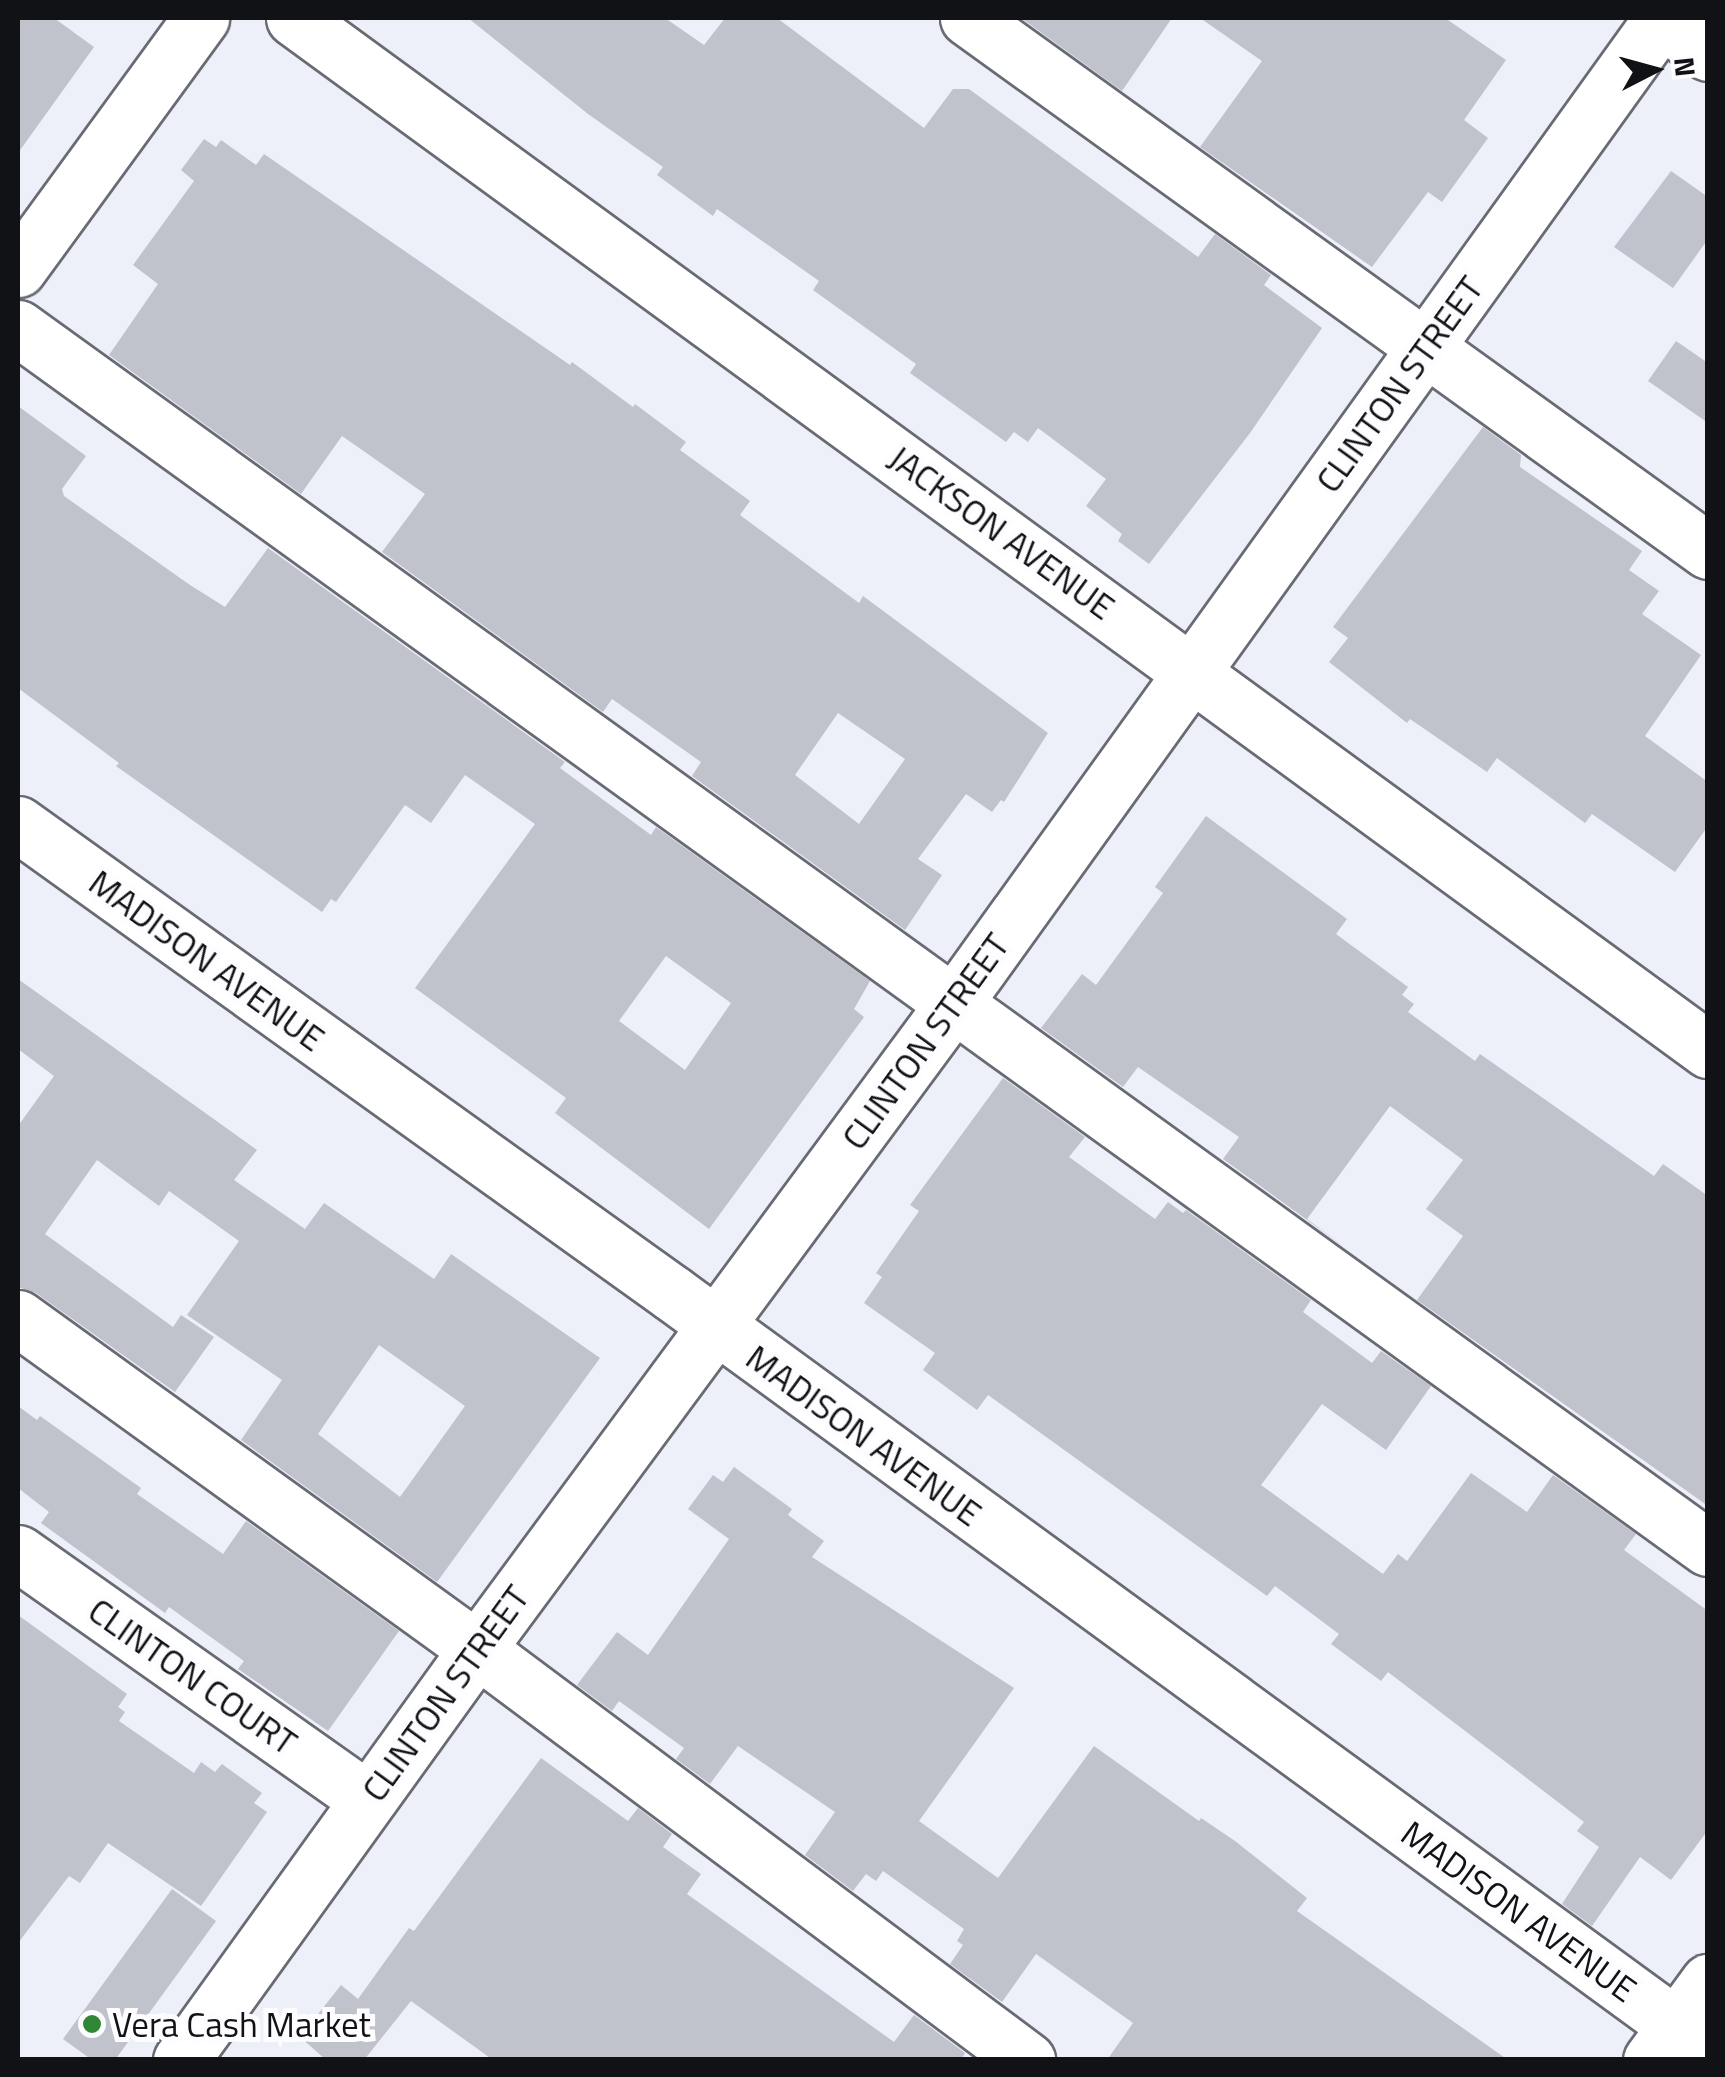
<!DOCTYPE html>
<html>
<head>
<meta charset="utf-8">
<style>
  body { margin:0 }
  #map { position:relative; width:1725px; height:2077px; overflow:hidden; background:#edeff9; font-family:"Titillium Web",sans-serif }
  div>[style] { position:absolute }
  [style*='--x'] { left:calc(var(--x)*1px); top:calc(var(--y)*1px); width:calc(var(--w)*1px); rotate:calc(var(--a)*1deg) }
  .building>* { inset:0; background:#c0c2cc }
  .roads { filter:drop-shadow(2px 0 #696b74) drop-shadow(-2px 0 #696b74) drop-shadow(0 2px #696b74) drop-shadow(0 -2px #696b74) }
  .minor>* { height:55px; margin:-27.5px; padding:0 27.5px; transform-origin:27.5px; border-radius:27.5px; background:#fff }
  .major>* { height:55px; margin:-27.5px; padding:0 27.5px; transform-origin:27.5px; border-radius:27.5px; background:#fff }
  .dots>* { width:28px; height:28px; translate:-50% -50%; box-sizing:border-box; border:5px solid #fdfdff; border-radius:50% }
  span { translate:-50% -50%; white-space:nowrap; text-align:center; line-height:1.15; -webkit-text-stroke:10px #fdfdff; paint-order:stroke }
  .street-label { font-size:35px; color:#111215 }
  .poi-label { font-size:35px; color:#111215 }
  .left { translate:0 -50%; text-align:left }
  .frame { position:absolute; inset:0; border:20px solid #111215; pointer-events:none }
  .north { position:absolute; left:1605px; top:20px; width:100px; height:100px; -webkit-text-stroke:8px #fdfdff; paint-order:stroke; rotate:84deg; font-size:28px; font-weight:700; line-height:40px; text-align:center; color:#111215 }
  .north::after { content:''; display:block; margin:auto; width:35px; height:45px; background:#111215; clip-path:polygon(50% 0,100% 100%,50% 72%,0 100%) }
</style>
</head>
<body>
<div id="map">
  <div class="building">
    <div style="clip-path:polygon(18px 18px,54px 18px,94px 47px,18px 153px)"></div>
    <div style="clip-path:polygon(468px 18px,665px 18px,704px 45px,725px 18px,777px 18px,924px 128px,953px 89px,969px 89px,1198px 257px,1215px 234px,1271px 275px,1264px 285px,1322px 328px,1250px 433px,1149px 564px,1118px 541px,1122px 534px,1086px 506px,1106px 479px,1038px 428px,1028px 442px,1014px 432px,1006px 442px,910px 373px,916px 364px,813px 290px,819px 281px,717px 209px,713px 216px,657px 175px,663px 167px,588px 114px)"></div>
    <div style="clip-path:polygon(1021px 18px,1172px 18px,1122px 91px)"></div>
    <div style="clip-path:polygon(1200px 18px,1445px 18px,1506px 60px,1464px 120px,1488px 138px,1442px 202px,1428px 192px,1372px 267px,1200px 147px,1262px 61px)"></div>
    <div style="clip-path:polygon(evenodd,204px 139px,216px 147px,221px 140px,256px 165px,264px 154px,570px 365px,572px 362px,633px 407px,635px 404px,686px 442px,680px 450px,750px 501px,740px 515px,859px 603px,863px 596px,1048px 733px,1004px 802px,1001px 800px,992px 812px,966px 794px,918px 859px,942px 875px,905px 930px,692px 776px,701px 762px,612px 699px,603px 712px,382px 552px,425px 494px,342px 436px,301px 494px,109px 355px,158px 284px,133px 265px,194px 181px,181px 170px,204px 139px,838px 713px,905px 759px,859px 824px,795px 775px,838px 713px)"></div>
    <div style="clip-path:polygon(1671px 171px,1708px 197px,1708px 239px,1673px 288px,1614px 247px)"></div>
    <div style="clip-path:polygon(1676px 341px,1708px 363px,1708px 423px,1648px 381px)"></div>
    <div style="clip-path:polygon(evenodd,18px 406px,86px 456px,62px 489px,64px 496px,190px 585px,225px 607px,268px 548px,565px 762px,560px 768px,651px 835px,656px 827px,870px 981px,854px 1009px,864px 1017px,709px 1229px,555px 1113px,566px 1098px,415px 988px,535px 824px,465px 775px,431px 823px,405px 805px,336px 902px,331px 899px,322px 912px,116px 766px,119px 763px,18px 688px,18px 406px,666px 956px,731px 1003px,685px 1070px,619px 1021px,666px 956px)"></div>
    <div style="clip-path:polygon(1483px 427px,1521px 455px,1520px 467px,1642px 551px,1629px 570px,1659px 591px,1642px 614px,1701px 655px,1645px 736px,1708px 782px,1708px 826px,1675px 872px,1592px 814px,1585px 823px,1497px 758px,1487px 772px,1410px 719px,1407px 723px,1329px 662px,1348px 638px,1333px 627px)"></div>
    <div style="clip-path:polygon(1206px 816px,1347px 919px,1336px 934px,1408px 987px,1402px 995px,1414px 1004px,1408px 1012px,1475px 1061px,1480px 1054px,1654px 1176px,1663px 1164px,1708px 1196px,1708px 1506px,1417px 1300px,1463px 1236px,1426px 1209px,1463px 1160px,1390px 1106px,1307px 1219px,1347px 1249px,1223px 1159px,1239px 1137px,1138px 1067px,1123px 1087px,1041px 1028px,1082px 974px,1096px 985px,1163px 893px,1155px 887px)"></div>
    <div style="clip-path:polygon(evenodd,18px 979px,257px 1150px,234px 1180px,305px 1229px,324px 1203px,434px 1279px,451px 1254px,600px 1358px,437px 1582px,241px 1440px,282px 1380px,187px 1315px,239px 1241px,169px 1191px,159px 1206px,97px 1160px,45px 1234px,173px 1327px,181px 1315px,214px 1337px,175px 1392px,36px 1293px,18px 1287px,18px 1126px,54px 1076px,18px 1049px,18px 979px,379px 1345px,465px 1406px,400px 1497px,318px 1434px,379px 1345px)"></div>
    <div style="clip-path:polygon(1003px 1078px,1085px 1137px,1069px 1157px,1155px 1219px,1168px 1202px,1183px 1213px,1186px 1210px,1311px 1300px,1303px 1312px,1372px 1363px,1381px 1351px,1431px 1386px,1386px 1450px,1322px 1404px,1261px 1485px,1383px 1574px,1398px 1554px,1407px 1561px,1471px 1473px,1527px 1512px,1553px 1475px,1636px 1534px,1624px 1550px,1708px 1611px,1708px 1830px,1671px 1880px,1640px 1857px,1592px 1926px,1562px 1904px,1599px 1847px,1577px 1831px,1584px 1822px,1388px 1672px,1381px 1681px,1331px 1644px,1339px 1634px,1275px 1586px,1267px 1596px,988px 1395px,977px 1410px,923px 1370px,935px 1353px,864px 1303px,882px 1277px,876px 1273px,919px 1211px,910px 1205px)"></div>
    <div style="clip-path:polygon(18px 1406px,37px 1420px,40px 1416px,141px 1488px,137px 1494px,223px 1554px,246px 1521px,399px 1631px,328px 1731px,238px 1669px,244px 1661px,169px 1607px,165px 1613px,41px 1523px,49px 1512px,18px 1488px)"></div>
    <div style="clip-path:polygon(734px 1467px,792px 1509px,788px 1515px,824px 1541px,812px 1557px,1014px 1688px,919px 1821px,998px 1878px,1094px 1746px,1199px 1821px,1201px 1818px,1235px 1841px,1307px 1898px,1297px 1911px,1508px 2060px,1107px 2060px,1133px 2023px,1036px 1954px,1002px 2002px,950px 1964px,963px 1945px,957px 1941px,964px 1929px,883px 1871px,876px 1881px,866px 1874px,853px 1891px,805px 1855px,835px 1812px,738px 1746px,710px 1784px,676px 1759px,684px 1748px,619px 1701px,612px 1711px,577px 1685px,617px 1632px,648px 1655px,729px 1539px,688px 1509px,713px 1475px,723px 1482px)"></div>
    <div style="clip-path:polygon(18px 1615px,127px 1694px,118px 1707px,125px 1712px,119px 1721px,194px 1773px,201px 1762px,215px 1772px,222px 1764px,262px 1793px,254px 1803px,267px 1812px,201px 1906px,108px 1843px,80px 1883px,69px 1876px,18px 1943px)"></div>
    <div style="clip-path:polygon(541px 1758px,628px 1821px,638px 1808px,672px 1834px,663px 1847px,701px 1874px,687px 1894px,894px 2042px,914px 2015px,965px 2053px,961px 2060px,493px 2060px,411px 2001px,364px 2060px,326px 2060px,300px 2037px,341px 1985px,358px 1999px,409px 1928px,414px 1931px)"></div>
    <div style="clip-path:polygon(172px 1889px,216px 1921px,115px 2060px,92px 2060px,63px 2039px)"></div>
  </div>
  <div class="roads">
    <div class="minor">
      <div style="--x:294;--y:18;--w:1751;--a:36.12"></div>
      <div style="--x:968;--y:18;--w:912;--a:35.76"></div>
      <div style="--x:18;--y:269;--w:311;--a:-53.9"></div>
      <div style="--x:18;--y:328;--w:2084;--a:35.83"></div>
      <div style="--x:18;--y:824;--w:805;--a:35.65"></div>
      <div style="--x:672;--y:1293;--w:1283;--a:36.12"></div>
      <div style="--x:18;--y:1318;--w:566;--a:35.8"></div>
      <div style="--x:477;--y:1649;--w:687;--a:36.77"></div>
      <div style="--x:18;--y:1553;--w:428;--a:35.2"></div>
      <div style="--x:181;--y:2060;--w:506;--a:-54.24"></div>
      <div style="--x:477;--y:1649;--w:803;--a:-53.56"></div>
      <div style="--x:954;--y:1003;--w:1213;--a:-54.29"></div>
      <div style="--x:1651;--y:2060;--w:97;--a:-53.8"></div>
    </div>
    <div class="major">
      <div style="--x:1659;--y:18;--w:60;--a:35.5"></div>
    </div>
  </div>
  <div class="dots">
    <div style="left:92px;top:2024px;background:#308736"></div>
  </div>
  <div class="street-label">
    <span style="left:1399px;top:384px;rotate:-54deg">CLINTON STREET</span>
    <span style="left:1002px;top:532px;rotate:36deg">JACKSON AVENUE</span>
    <span style="left:207px;top:960px;rotate:36deg">MADISON AVENUE</span>
    <span style="left:925px;top:1041px;rotate:-54deg">CLINTON STREET</span>
    <span style="left:864px;top:1435px;rotate:36deg">MADISON AVENUE</span>
    <span style="left:193px;top:1676px;rotate:35deg">CLINTON COURT</span>
    <span style="left:445px;top:1693px;rotate:-54deg">CLINTON STREET</span>
    <span style="left:1519px;top:1911px;rotate:36deg">MADISON AVENUE</span>
  </div>
  <div class="poi-label">
    <span class="left" style="left:112px;top:2024px">Vera Cash Market</span>
  </div>
  <div class="frame"></div>
  <div class="north">N</div>
</div>
</body>
</html>
